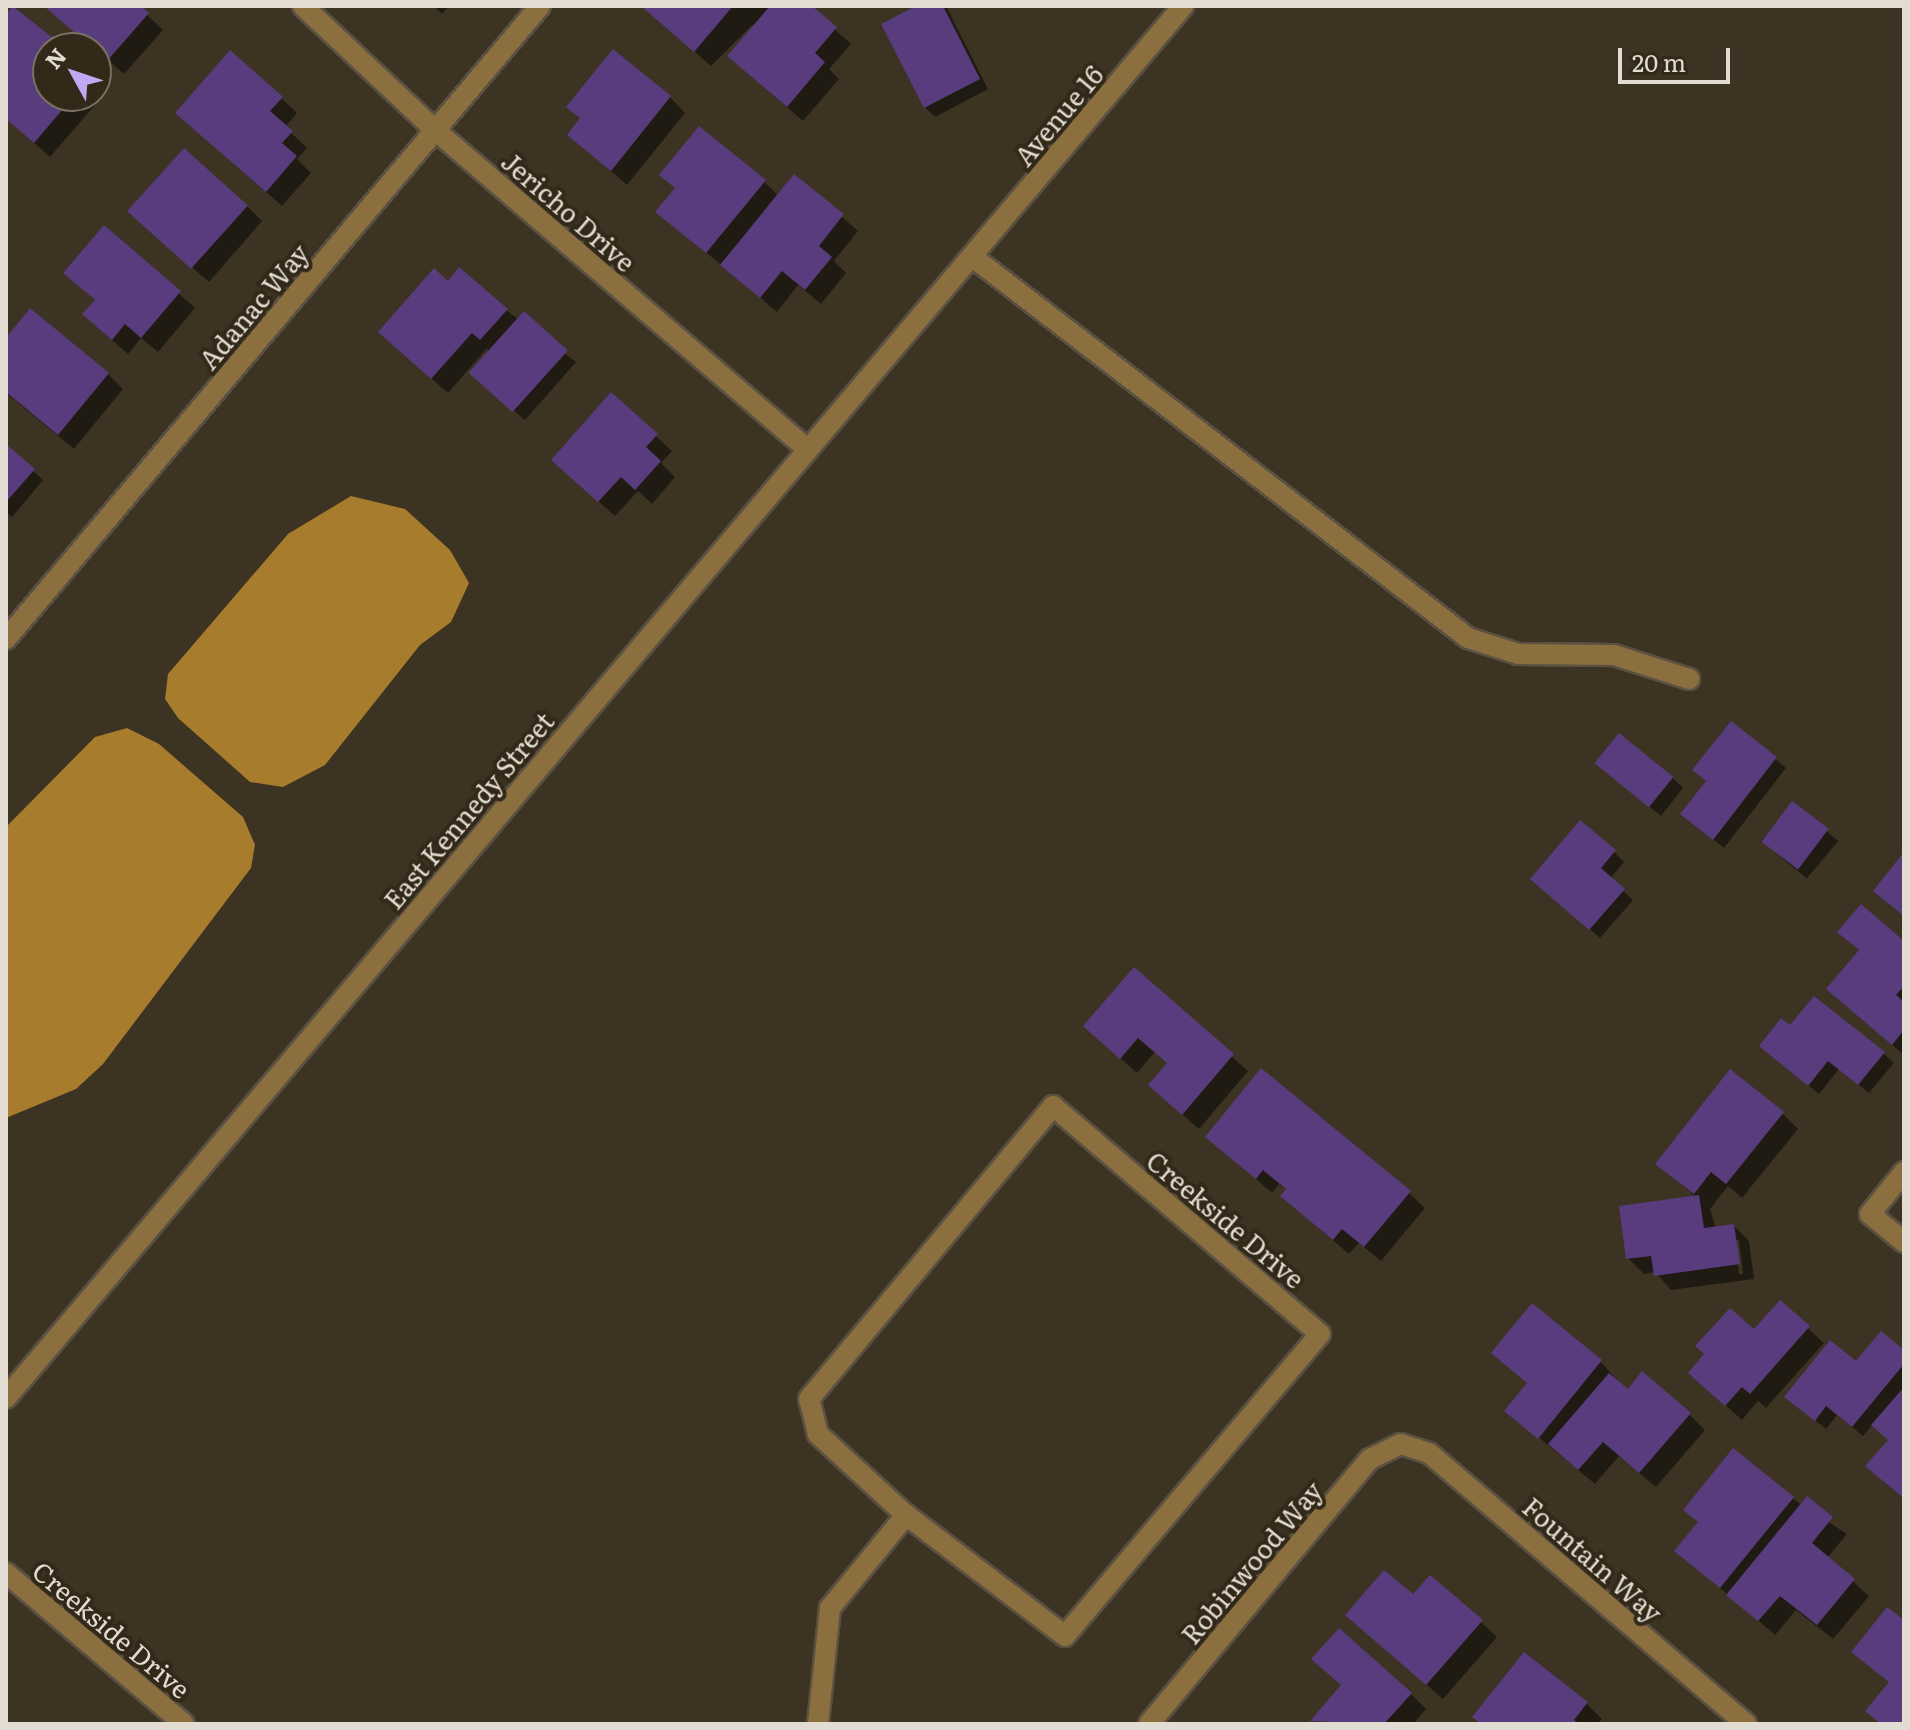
<!DOCTYPE html>
<html>
<head>
<meta charset="utf-8">
<style>
  body { margin:0 }
  #map { position:relative; width:1910px; height:1730px; overflow:hidden; background:#3d3322; font-family:Literata,serif }
  div>[style] { position:absolute }
  [style*='--x'] { left:calc(var(--x)*1px); top:calc(var(--y)*1px); width:calc(var(--w)*1px); rotate:calc(var(--a)*1deg) }
  .water>* { inset:0; background:#a77c2d }
  .shadow>* { inset:0; background:#0007; transform-origin:0 0 }
  .building>* { inset:0; background:#583c7e; transform-origin:0 0 }
  .roads { filter:drop-shadow(2px 0 #5b5142) drop-shadow(-2px 0 #5b5142) drop-shadow(0 2px #5b5142) drop-shadow(0 -2px #5b5142) }
  .minor>* { height:20px; margin:-10px; padding:0 10px; transform-origin:10px; border-radius:10px; background:#8c6f3e }
  span { translate:-50% -50%; white-space:nowrap; text-align:center; line-height:1.15; -webkit-text-stroke:8px #332918; paint-order:stroke }
  .street-label { font-size:26px; color:#e3dcd2 }
  .frame { position:absolute; inset:0; border:8px solid #e3dcd2; pointer-events:none }
  .north { position:absolute; left:32px; top:32px; width:80px; height:80px; box-sizing:border-box; background:#332918; border:2px solid #797162; border-radius:50%; rotate:310deg; font-size:22px; font-weight:700; line-height:32px; text-align:center; color:#e3dcd2 }
  .north::after { content:''; display:block; margin:auto; width:28px; height:36px; background:#c3a7f2; clip-path:polygon(50% 0,100% 100%,50% 72%,0 100%) }
  .scale { position:absolute; left:1618px; top:48px; width:112px; height:36px; box-sizing:border-box; border:4px solid #e3dcd2; border-top:0; padding-left:10px; font-size:24px; line-height:28px; white-space:nowrap; color:#e3dcd2; -webkit-text-stroke:6px #332918; paint-order:stroke }
</style>
</head>
<body>
<div id="map">
  <div class="water">
    <div style="clip-path:polygon(351px 496px,405px 509px,450px 550px,469px 583px,451px 622px,420px 645px,325px 765px,283px 787px,250px 782px,178px 718px,165px 699px,168px 674px,288px 534px)"></div>
    <div style="clip-path:polygon(127px 728px,159px 744px,243px 817px,255px 845px,251px 868px,103px 1064px,76px 1089px,6px 1118px,6px 827px,95px 737px)"></div>
  </div>
  <div class="shadow">
    <div style="clip-path:polygon(45px 6px,138px 6px,163px 30px,124px 74px)"></div>
    <div style="clip-path:polygon(434px 6px,449px 6px,442px 14px)"></div>
    <div style="clip-path:polygon(643px 6px,809px 6px,851px 44px,829px 69px,839px 79px,803px 121px,745px 71px,753px 24px,711px 66px)"></div>
    <div style="clip-path:polygon(921px 6px,947px 8px,988px 89px,935px 117px,925px 107px)"></div>
    <div style="clip-path:polygon(15px 7px,62px 48px,48px 48px,48px 96px,96px 96px,96px 78px,108px 90px,50px 157px,6px 118px,6px 17px)"></div>
    <div style="clip-path:polygon(670px 97px,685px 113px,627px 185px,570px 135px,582px 120px,568px 107px)"></div>
    <div style="clip-path:polygon(281px 98px,297px 113px,285px 127px,307px 148px,297px 159px,311px 173px,282px 206px,193px 128px)"></div>
    <div style="clip-path:polygon(662px 175px,764px 182px,779px 196px,795px 176px,858px 231px,834px 261px,846px 273px,821px 304px,798px 285px,777px 312px,658px 212px,676px 189px)"></div>
    <div style="clip-path:polygon(247px 206px,262px 221px,209px 282px,146px 227px)"></div>
    <div style="clip-path:polygon(104px 228px,195px 308px,158px 352px,141px 338px,128px 354px,100px 329px,96px 301px,66px 273px)"></div>
    <div style="clip-path:polygon(448px 283px,506px 310px,576px 362px,525px 420px,482px 383px,488px 347px,448px 393px,396px 348px)"></div>
    <div style="clip-path:polygon(6px 341px,108px 374px,123px 389px,74px 449px,6px 393px)"></div>
    <div style="clip-path:polygon(611px 395px,672px 451px,661px 463px,675px 477px,652px 504px,638px 491px,615px 516px,569px 475px)"></div>
    <div style="clip-path:polygon(6px 446px,43px 480px,12px 517px,6px 512px)"></div>
    <div style="clip-path:polygon(1732px 723px,1786px 768px,1724px 848px,1682px 814px,1707px 782px)"></div>
    <div style="clip-path:polygon(1607px 773px,1673px 778px,1683px 788px,1661px 816px)"></div>
    <div style="left:1793px;top:803px;width:59px;height:49px;rotate:40deg"></div>
    <div style="clip-path:polygon(1614px 852px,1624px 862px,1610px 879px,1633px 900px,1600px 938px,1543px 888px)"></div>
    <div style="clip-path:polygon(1904px 943px,1904px 1055px,1828px 989px)"></div>
    <div style="clip-path:polygon(1134px 970px,1248px 1071px,1199px 1129px,1166px 1100px,1168px 1064px,1155px 1052px,1137px 1073px,1101px 1041px)"></div>
    <div style="clip-path:polygon(1791px 1028px,1884px 1054px,1894px 1063px,1869px 1093px,1839px 1069px,1819px 1094px,1772px 1056px)"></div>
    <div style="clip-path:polygon(evenodd,1783px 1114px,1798px 1129px,1742px 1198px,1728px 1186px,1710px 1209px,1716px 1228px,1734px 1226px,1749px 1241px,1754px 1279px,1671px 1290px,1655px 1272px,1644px 1274px,1628px 1258px,1697px 1198px,1658px 1163px,1783px 1114px,1735px 1240px,1739px 1240px,1743px 1274px,1739px 1274px,1735px 1240px)"></div>
    <div style="clip-path:polygon(1208px 1137px,1409px 1193px,1425px 1208px,1381px 1261px,1359px 1243px,1349px 1254px,1282px 1196px,1287px 1190px,1279px 1184px,1272px 1193px)"></div>
    <div style="clip-path:polygon(1780px 1303px,1824px 1343px,1766px 1408px,1758px 1401px,1742px 1420px,1706px 1388px)"></div>
    <div style="clip-path:polygon(1904px 1352px,1904px 1499px,1883px 1481px,1890px 1441px,1873px 1424px,1863px 1436px,1837px 1415px,1826px 1429px,1797px 1406px,1856px 1364px)"></div>
    <div style="clip-path:polygon(1601px 1362px,1628px 1392px,1689px 1414px,1705px 1430px,1656px 1487px,1619px 1456px,1595px 1484px,1507px 1411px)"></div>
    <div style="clip-path:polygon(1792px 1498px,1847px 1534px,1827px 1558px,1869px 1596px,1833px 1639px,1796px 1610px,1775px 1635px,1677px 1551px,1699px 1523px,1686px 1510px)"></div>
    <div style="clip-path:polygon(1413px 1597px,1481px 1622px,1497px 1637px,1443px 1699px,1363px 1630px)"></div>
    <div style="clip-path:polygon(1524px 1655px,1587px 1704px,1602px 1719px,1598px 1724px,1481px 1724px)"></div>
    <div style="clip-path:polygon(1411px 1694px,1426px 1709px,1413px 1724px,1313px 1721px)"></div>
  </div>
  <div class="building">
    <div style="clip-path:polygon(13px 6px,65px 48px,48px 48px,48px 96px,74px 96px,34px 143px,6px 119px,6px 14px)"></div>
    <div style="clip-path:polygon(44px 6px,141px 6px,149px 13px,107px 61px)"></div>
    <div style="clip-path:polygon(641px 6px,733px 6px,694px 52px)"></div>
    <div style="clip-path:polygon(770px 6px,812px 6px,837px 27px,815px 53px,825px 62px,787px 107px,727px 56px)"></div>
    <div style="clip-path:polygon(916px 6px,943px 6px,980px 79px,924px 108px,881px 24px)"></div>
    <div style="clip-path:polygon(613px 49px,671px 96px,611px 171px,567px 135px,580px 118px,566px 107px)"></div>
    <div style="clip-path:polygon(230px 50px,283px 97px,270px 111px,293px 131px,282px 143px,297px 156px,266px 192px,175px 113px)"></div>
    <div style="clip-path:polygon(699px 126px,766px 180px,706px 253px,655px 212px,675px 188px,659px 175px)"></div>
    <div style="left:184px;top:148px;width:86px;height:85px;rotate:42deg"></div>
    <div style="clip-path:polygon(794px 174px,844px 214px,819px 246px,832px 257px,805px 290px,782px 271px,760px 298px,720px 265px)"></div>
    <div style="clip-path:polygon(104px 225px,181px 291px,141px 338px,125px 324px,112px 340px,82px 314px,95px 300px,63px 273px)"></div>
    <div style="clip-path:polygon(459px 267px,508px 309px,480px 340px,472px 333px,431px 379px,378px 332px,434px 268px,448px 281px)"></div>
    <div style="clip-path:polygon(30px 308px,109px 373px,58px 435px,6px 392px,6px 338px)"></div>
    <div style="left:524px;top:311px;width:59px;height:83px;rotate:42deg"></div>
    <div style="clip-path:polygon(611px 392px,658px 434px,646px 447px,661px 461px,635px 490px,621px 477px,598px 502px,551px 460px)"></div>
    <div style="clip-path:polygon(6px 444px,35px 469px,6px 502px)"></div>
    <div style="clip-path:polygon(1731px 721px,1777px 757px,1713px 840px,1680px 814px,1706px 781px,1692px 770px)"></div>
    <div style="left:1619px;top:733px;width:70px;height:39px;rotate:39deg"></div>
    <div style="left:1792px;top:801px;width:46px;height:51px;rotate:37deg"></div>
    <div style="clip-path:polygon(1580px 820px,1616px 850px,1601px 868px,1625px 889px,1589px 930px,1530px 879px)"></div>
    <div style="clip-path:polygon(1904px 852px,1904px 916px,1873px 891px)"></div>
    <div style="clip-path:polygon(1861px 904px,1904px 941px,1904px 986px,1896px 995px,1904px 1002px,1904px 1030px,1892px 1045px,1826px 989px,1859px 950px,1837px 932px)"></div>
    <div style="clip-path:polygon(1134px 967px,1234px 1054px,1182px 1115px,1148px 1085px,1167px 1063px,1138px 1038px,1120px 1059px,1083px 1026px)"></div>
    <div style="clip-path:polygon(1814px 996px,1885px 1052px,1858px 1085px,1828px 1061px,1808px 1086px,1759px 1046px,1781px 1018px,1790px 1025px)"></div>
    <div style="clip-path:polygon(1261px 1068px,1411px 1191px,1364px 1247px,1342px 1229px,1333px 1240px,1280px 1196px,1286px 1189px,1263px 1170px,1256px 1179px,1205px 1137px)"></div>
    <div style="clip-path:polygon(1730px 1069px,1784px 1112px,1726px 1184px,1711px 1172px,1694px 1194px,1655px 1164px)"></div>
    <div style="clip-path:polygon(1699px 1195px,1704px 1228px,1734px 1224px,1740px 1264px,1654px 1276px,1651px 1256px,1626px 1259px,1619px 1206px)"></div>
    <div style="clip-path:polygon(1780px 1300px,1810px 1326px,1750px 1394px,1742px 1387px,1725px 1406px,1688px 1373px,1704px 1354px,1695px 1346px,1730px 1308px,1754px 1329px)"></div>
    <div style="clip-path:polygon(1532px 1303px,1602px 1360px,1538px 1439px,1504px 1411px,1527px 1383px,1491px 1353px)"></div>
    <div style="clip-path:polygon(1881px 1331px,1904px 1350px,1904px 1364px,1852px 1427px,1826px 1406px,1815px 1421px,1784px 1397px,1830px 1340px,1856px 1361px)"></div>
    <div style="clip-path:polygon(1642px 1371px,1691px 1413px,1639px 1473px,1603px 1442px,1578px 1470px,1548px 1444px,1609px 1373px,1628px 1389px)"></div>
    <div style="clip-path:polygon(1904px 1387px,1904px 1495px,1902px 1497px,1865px 1466px,1888px 1440px,1871px 1425px)"></div>
    <div style="clip-path:polygon(1733px 1448px,1794px 1497px,1720px 1588px,1674px 1551px,1698px 1522px,1683px 1510px)"></div>
    <div style="clip-path:polygon(1807px 1496px,1833px 1517px,1812px 1543px,1855px 1579px,1817px 1625px,1780px 1596px,1758px 1621px,1726px 1595px)"></div>
    <div style="clip-path:polygon(1384px 1570px,1413px 1594px,1430px 1575px,1483px 1620px,1426px 1685px,1345px 1615px)"></div>
    <div style="clip-path:polygon(1887px 1607px,1904px 1620px,1904px 1724px,1881px 1724px,1865px 1711px,1889px 1682px,1851px 1652px)"></div>
    <div style="clip-path:polygon(1339px 1628px,1412px 1693px,1384px 1724px,1310px 1721px,1341px 1685px,1311px 1659px)"></div>
    <div style="clip-path:polygon(1524px 1652px,1588px 1702px,1574px 1720px,1579px 1724px,1481px 1724px,1472px 1717px)"></div>
  </div>
  <div class="roads">
    <div class="minor">
      <div style="--x:303;--y:6;--w:181;--a:43.2"></div>
      <div style="--x:435;--y:130;--w:490;--a:40.6"></div>
      <div style="--x:974;--y:258;--w:623;--a:37.57"></div>
      <div style="--x:1468;--y:638;--w:52;--a:17.7"></div>
      <div style="--x:1518;--y:654;--w:96;--a:0.6"></div>
      <div style="--x:1614;--y:655;--w:79;--a:17.7"></div>
      <div style="--x:6;--y:639;--w:828;--a:-49.85"></div>
      <div style="--x:1053;--y:1106;--w:351;--a:40.5"></div>
      <div style="--x:1320;--y:1334;--w:395;--a:130.2"></div>
      <div style="--x:1065;--y:1636;--w:200;--a:-142.7"></div>
      <div style="--x:906;--y:1515;--w:120;--a:-137.4"></div>
      <div style="--x:818;--y:1434;--w:36;--a:-104"></div>
      <div style="--x:809;--y:1399;--w:381;--a:-50.2"></div>
      <div style="--x:1904;--y:1172;--w:54;--a:129"></div>
      <div style="--x:1870;--y:1214;--w:44;--a:39.5"></div>
      <div style="--x:6;--y:1398;--w:1823;--a:-49.78"></div>
      <div style="--x:6;--y:1573;--w:233;--a:40.3"></div>
      <div style="--x:818;--y:1724;--w:117;--a:-84.1"></div>
      <div style="--x:830;--y:1608;--w:120;--a:-50.7"></div>
      <div style="--x:1149;--y:1724;--w:345;--a:-50.2"></div>
      <div style="--x:1370;--y:1459;--w:34;--a:-26"></div>
      <div style="--x:1401;--y:1444;--w:29;--a:18"></div>
      <div style="--x:1429;--y:1453;--w:417;--a:40.5"></div>
    </div>
  </div>
  <div class="street-label">
    <span style="left:1058px;top:115px;rotate:-50deg">Avenue 16</span>
    <span style="left:569px;top:211px;rotate:41deg">Jericho Drive</span>
    <span style="left:253px;top:306px;rotate:-50deg">Adanac Way</span>
    <span style="left:468px;top:810px;rotate:-50deg">East Kennedy Street</span>
    <span style="left:1226px;top:1219px;rotate:40deg">Creekside Drive</span>
    <span style="left:1593px;top:1559px;rotate:41deg">Fountain Way</span>
    <span style="left:1251px;top:1562px;rotate:-50deg">Robinwood Way</span>
    <span style="left:112px;top:1629px;rotate:40deg">Creekside Drive</span>
  </div>
  <div class="frame"></div>
  <div class="north">N</div>
  <div class="scale">20 m</div>
</div>
</body>
</html>
